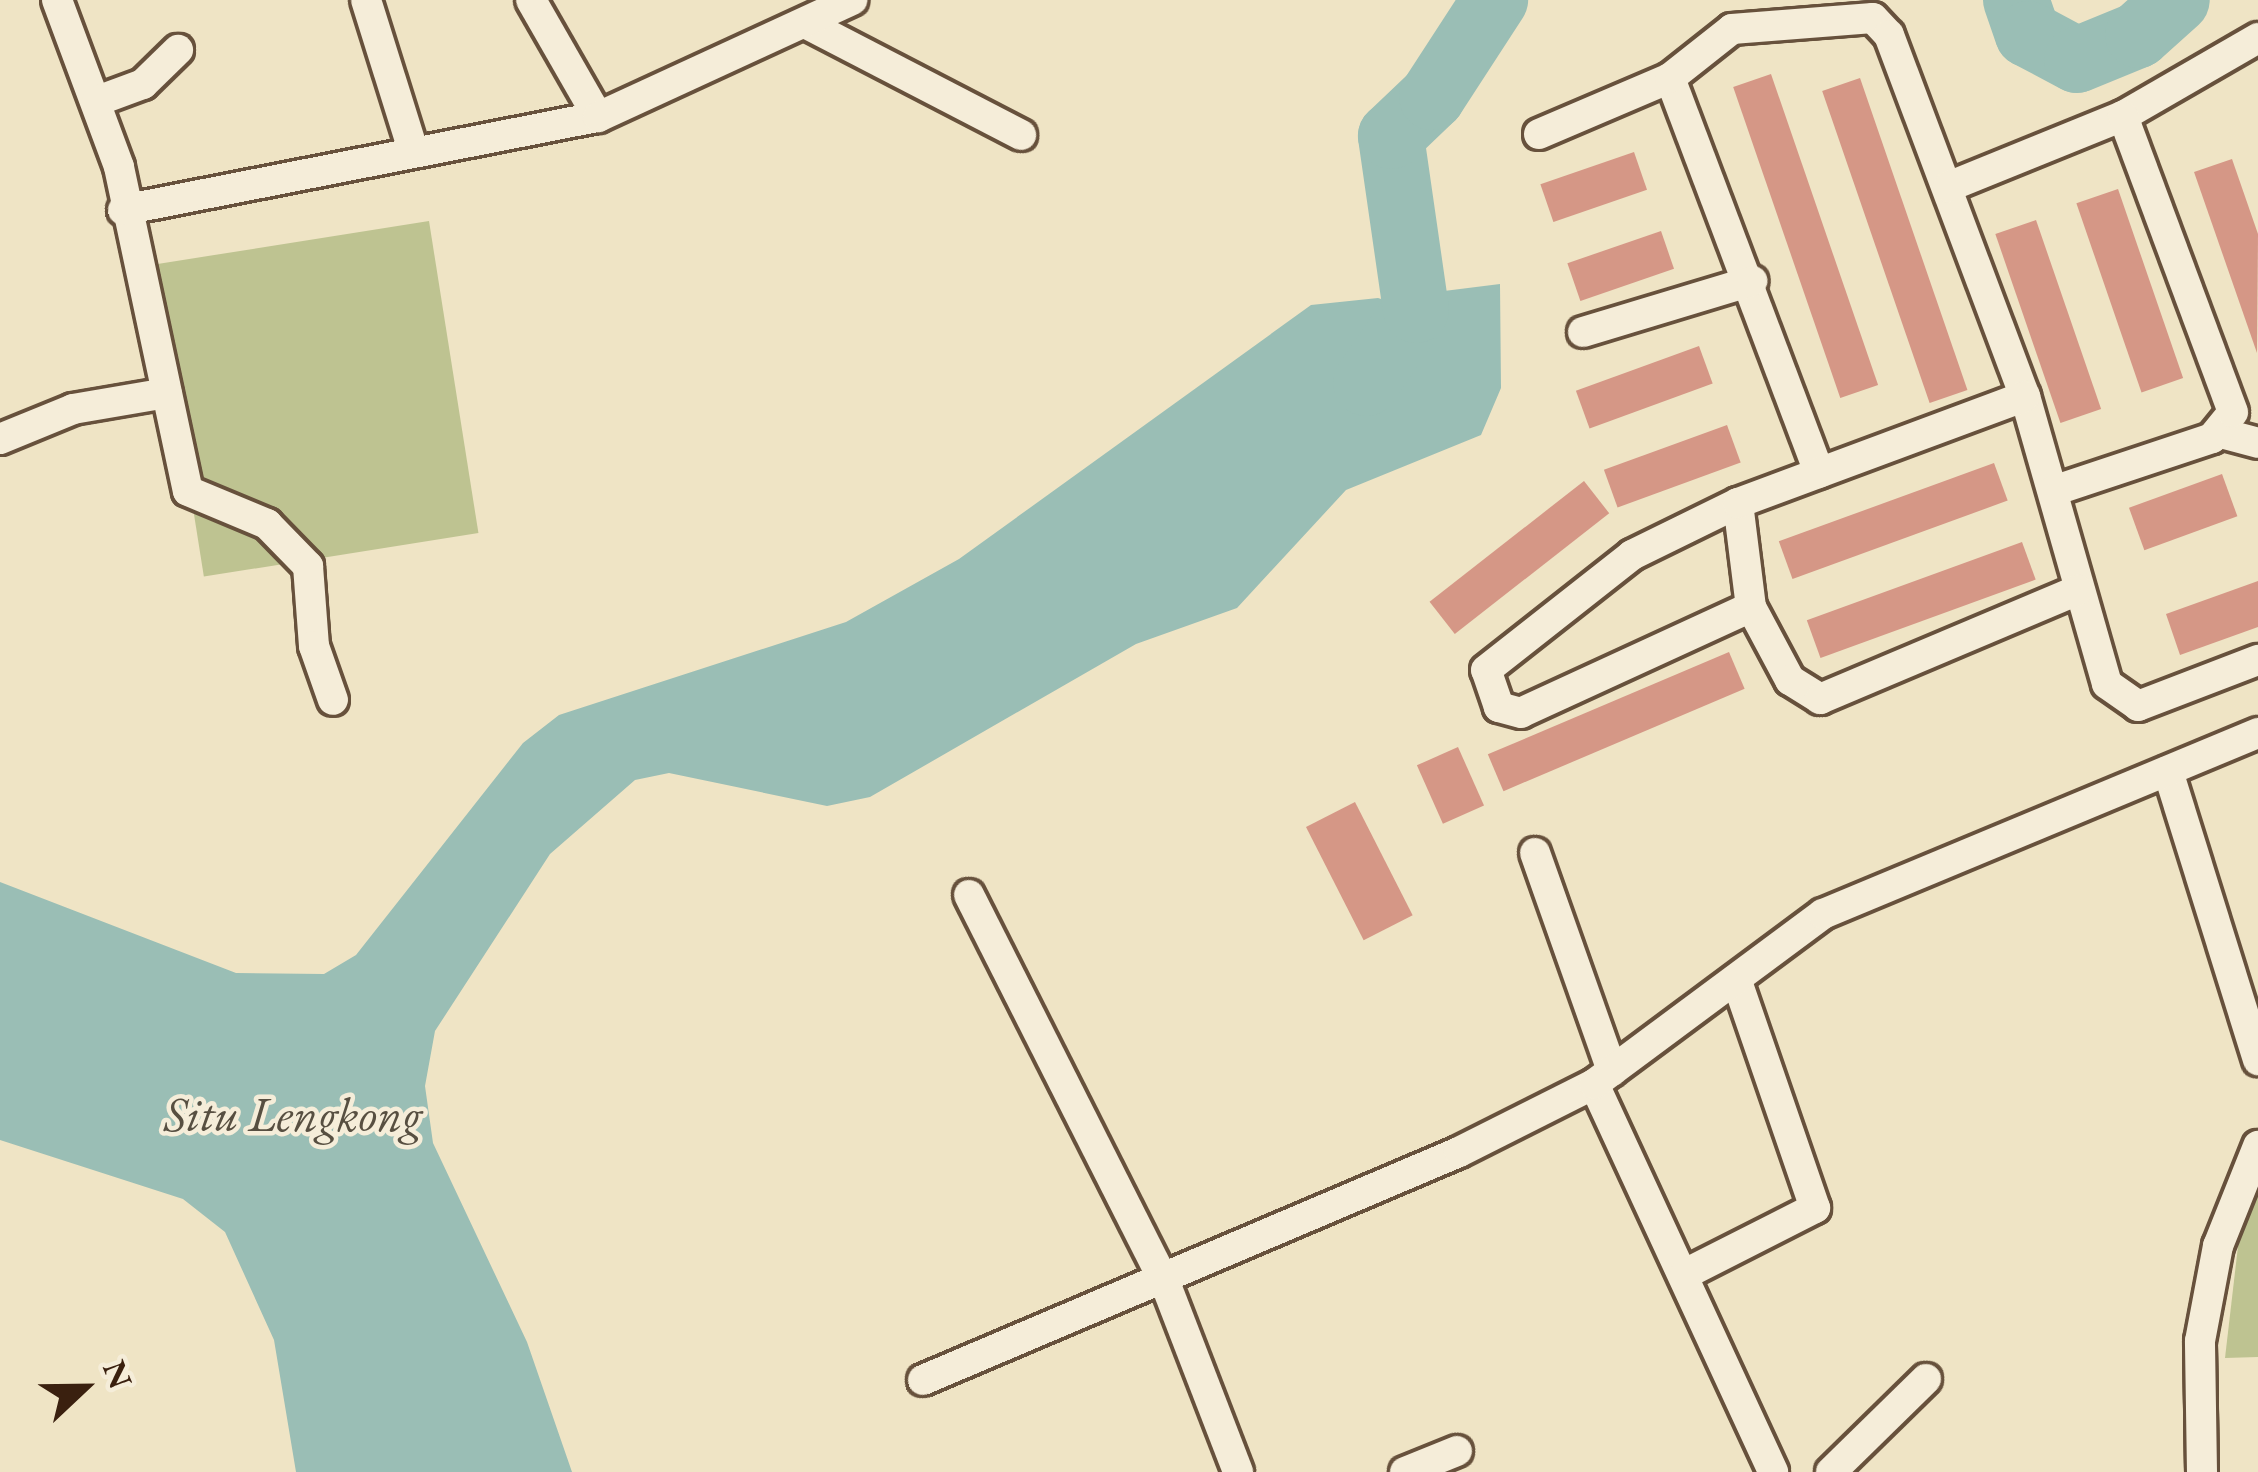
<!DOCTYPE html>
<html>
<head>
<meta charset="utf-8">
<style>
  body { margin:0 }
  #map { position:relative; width:2258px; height:1472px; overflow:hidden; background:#efe4c5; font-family:"EB Garamond",serif }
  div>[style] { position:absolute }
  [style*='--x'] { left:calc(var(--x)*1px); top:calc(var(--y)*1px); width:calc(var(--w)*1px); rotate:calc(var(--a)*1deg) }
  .green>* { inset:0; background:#bec391; transform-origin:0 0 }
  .water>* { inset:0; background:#9abeb5 }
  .river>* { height:66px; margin:-33px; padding:0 33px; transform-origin:33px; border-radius:33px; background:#9abeb5 }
  .building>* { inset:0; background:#d59786; transform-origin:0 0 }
  .roads { filter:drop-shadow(3px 0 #67513c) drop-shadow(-3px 0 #67513c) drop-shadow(0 3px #67513c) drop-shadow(0 -3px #67513c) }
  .minor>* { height:30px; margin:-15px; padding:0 15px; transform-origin:15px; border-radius:15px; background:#f5edd9 }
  span { translate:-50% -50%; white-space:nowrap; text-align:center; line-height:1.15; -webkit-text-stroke:9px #f5edd9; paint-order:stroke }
  .water-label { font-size:48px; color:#574f41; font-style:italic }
  .north { position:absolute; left:24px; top:1328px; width:120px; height:120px; -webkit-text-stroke:9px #f5edd9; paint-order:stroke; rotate:68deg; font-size:33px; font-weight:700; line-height:48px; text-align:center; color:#3a200f }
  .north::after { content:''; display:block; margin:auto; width:42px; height:54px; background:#3a200f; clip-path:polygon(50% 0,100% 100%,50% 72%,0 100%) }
</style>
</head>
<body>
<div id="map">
  <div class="green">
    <div style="left:429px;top:221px;width:316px;height:278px;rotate:81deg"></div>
    <div style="clip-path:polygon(2258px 1179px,2258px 1357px,2225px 1358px,2242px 1212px)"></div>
  </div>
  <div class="water">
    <div style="clip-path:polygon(1500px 284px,1501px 388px,1481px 435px,1346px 490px,1237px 608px,1136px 644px,870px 797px,827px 806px,669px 773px,635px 780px,550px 854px,435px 1031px,425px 1086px,433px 1143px,527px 1342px,572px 1472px,296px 1472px,274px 1340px,225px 1232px,183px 1199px,0 1140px,0 882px,236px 973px,324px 974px,356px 955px,523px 743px,559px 715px,846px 622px,959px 559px,1311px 305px,1378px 298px,1416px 310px,1444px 291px)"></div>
  </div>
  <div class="river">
    <div style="--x:2016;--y:0;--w:36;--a:71"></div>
    <div style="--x:2028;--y:34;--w:55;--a:28"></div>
    <div style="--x:2077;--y:60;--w:66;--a:-22.3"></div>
    <div style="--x:2138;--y:35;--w:52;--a:-41.9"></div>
    <div style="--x:1366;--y:383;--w:88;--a:-55.6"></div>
    <div style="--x:1416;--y:310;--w:176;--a:-98.2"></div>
    <div style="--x:1391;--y:136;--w:57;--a:-43.6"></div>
    <div style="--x:1432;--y:97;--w:116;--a:-57"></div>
  </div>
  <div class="building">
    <div style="left:1771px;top:74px;width:329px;height:40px;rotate:71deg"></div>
    <div style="left:1860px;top:78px;width:330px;height:40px;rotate:71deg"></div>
    <div style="left:1634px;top:152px;width:40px;height:99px;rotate:71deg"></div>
    <div style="clip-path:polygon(2232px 159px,2258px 234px,2257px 353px,2194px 172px)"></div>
    <div style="left:2118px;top:189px;width:200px;height:44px;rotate:71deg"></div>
    <div style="left:2036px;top:220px;width:200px;height:43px;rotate:71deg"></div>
    <div style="left:1661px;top:231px;width:40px;height:99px;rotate:71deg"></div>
    <div style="left:1699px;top:346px;width:40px;height:131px;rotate:70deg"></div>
    <div style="left:1727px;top:425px;width:40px;height:131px;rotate:70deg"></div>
    <div style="left:1994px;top:463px;width:40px;height:229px;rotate:70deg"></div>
    <div style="left:2222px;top:474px;width:45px;height:99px;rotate:70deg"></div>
    <div style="left:1584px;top:481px;width:41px;height:196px;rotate:52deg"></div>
    <div style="left:2022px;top:542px;width:40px;height:229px;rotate:70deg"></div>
    <div style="clip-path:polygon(2258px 581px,2258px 627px,2180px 655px,2166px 614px)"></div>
    <div style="left:1729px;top:652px;width:40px;height:262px;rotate:67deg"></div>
    <div style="left:1458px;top:747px;width:64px;height:45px;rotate:66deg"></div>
    <div style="left:1355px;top:802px;width:127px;height:55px;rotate:63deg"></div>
  </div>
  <div class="roads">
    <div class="minor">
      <div style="--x:57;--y:0;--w:178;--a:69.6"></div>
      <div style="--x:119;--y:167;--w:331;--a:78"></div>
      <div style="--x:188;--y:491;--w:86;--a:22.7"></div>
      <div style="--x:267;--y:524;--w:59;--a:45.7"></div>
      <div style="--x:308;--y:566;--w:80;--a:85.7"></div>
      <div style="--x:314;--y:646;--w:57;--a:70.6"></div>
      <div style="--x:366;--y:0;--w:154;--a:72.6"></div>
      <div style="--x:531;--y:0;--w:135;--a:60.2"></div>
      <div style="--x:809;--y:25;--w:239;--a:27.4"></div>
      <div style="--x:1670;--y:78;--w:422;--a:69.3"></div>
      <div style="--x:97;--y:101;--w:49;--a:-20.3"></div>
      <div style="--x:143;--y:84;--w:49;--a:-44.2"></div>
      <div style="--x:1539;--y:134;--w:142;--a:-23.1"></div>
      <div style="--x:1670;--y:78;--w:79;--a:-38.3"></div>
      <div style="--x:1732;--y:29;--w:141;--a:-4.5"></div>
      <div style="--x:1873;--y:18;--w:23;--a:47"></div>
      <div style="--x:1889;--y:35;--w:386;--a:69.4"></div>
      <div style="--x:2025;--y:396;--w:299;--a:74.1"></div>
      <div style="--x:2107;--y:684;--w:38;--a:35"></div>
      <div style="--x:2138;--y:706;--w:129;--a:-21"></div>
      <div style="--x:1948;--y:187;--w:189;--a:-22.1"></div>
      <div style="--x:2123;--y:116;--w:156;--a:-30"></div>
      <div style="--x:123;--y:210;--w:484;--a:-11.1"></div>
      <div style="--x:598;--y:117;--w:280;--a:-24.7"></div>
      <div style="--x:1583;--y:332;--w:177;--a:-16.8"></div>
      <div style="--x:2221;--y:433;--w:38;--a:15"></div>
      <div style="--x:0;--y:439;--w:79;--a:-22.3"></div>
      <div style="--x:73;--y:409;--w:95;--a:-9.7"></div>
      <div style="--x:2053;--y:491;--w:168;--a:-18.4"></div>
      <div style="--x:2212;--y:438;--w:33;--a:-51"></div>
      <div style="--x:2233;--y:412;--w:316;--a:-110.4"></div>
      <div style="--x:1738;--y:503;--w:105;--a:82.9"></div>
      <div style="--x:1751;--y:607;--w:83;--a:61.9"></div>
      <div style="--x:1790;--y:680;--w:36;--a:32"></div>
      <div style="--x:1820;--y:699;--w:280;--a:-22.9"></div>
      <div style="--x:1751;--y:607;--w:253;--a:155.3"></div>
      <div style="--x:1521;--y:713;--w:23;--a:-165"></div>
      <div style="--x:1499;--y:707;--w:39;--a:-109"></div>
      <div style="--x:1486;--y:670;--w:186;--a:-38.2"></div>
      <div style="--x:1632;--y:555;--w:118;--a:-26.1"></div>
      <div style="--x:1738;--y:503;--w:306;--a:-20.4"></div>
      <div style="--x:2168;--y:771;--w:303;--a:72.7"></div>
      <div style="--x:1535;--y:853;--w:231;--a:70.5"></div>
      <div style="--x:969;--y:895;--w:437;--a:63.2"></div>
      <div style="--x:1166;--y:1285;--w:200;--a:68.9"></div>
      <div style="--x:1594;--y:1084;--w:427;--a:65.2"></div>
      <div style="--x:1685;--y:1274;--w:146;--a:-26.9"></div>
      <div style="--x:1815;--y:1208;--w:242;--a:-109"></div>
      <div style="--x:923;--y:1380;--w:582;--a:-23.04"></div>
      <div style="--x:1459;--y:1152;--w:151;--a:-26.7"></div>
      <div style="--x:1594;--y:1084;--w:285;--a:-36.6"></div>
      <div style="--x:1823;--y:914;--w:471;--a:-22.6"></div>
      <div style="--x:1405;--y:1472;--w:56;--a:-22"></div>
      <div style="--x:1831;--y:1472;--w:133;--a:-44.4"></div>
      <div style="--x:2202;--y:1472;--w:131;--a:-90.9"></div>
      <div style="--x:2200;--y:1341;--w:97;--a:-79.3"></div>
      <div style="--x:2218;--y:1246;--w:108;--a:-68.2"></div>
    </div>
  </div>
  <div class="water-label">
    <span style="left:293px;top:1115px">Situ Lengkong</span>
  </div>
  <div class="north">N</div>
</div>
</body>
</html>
